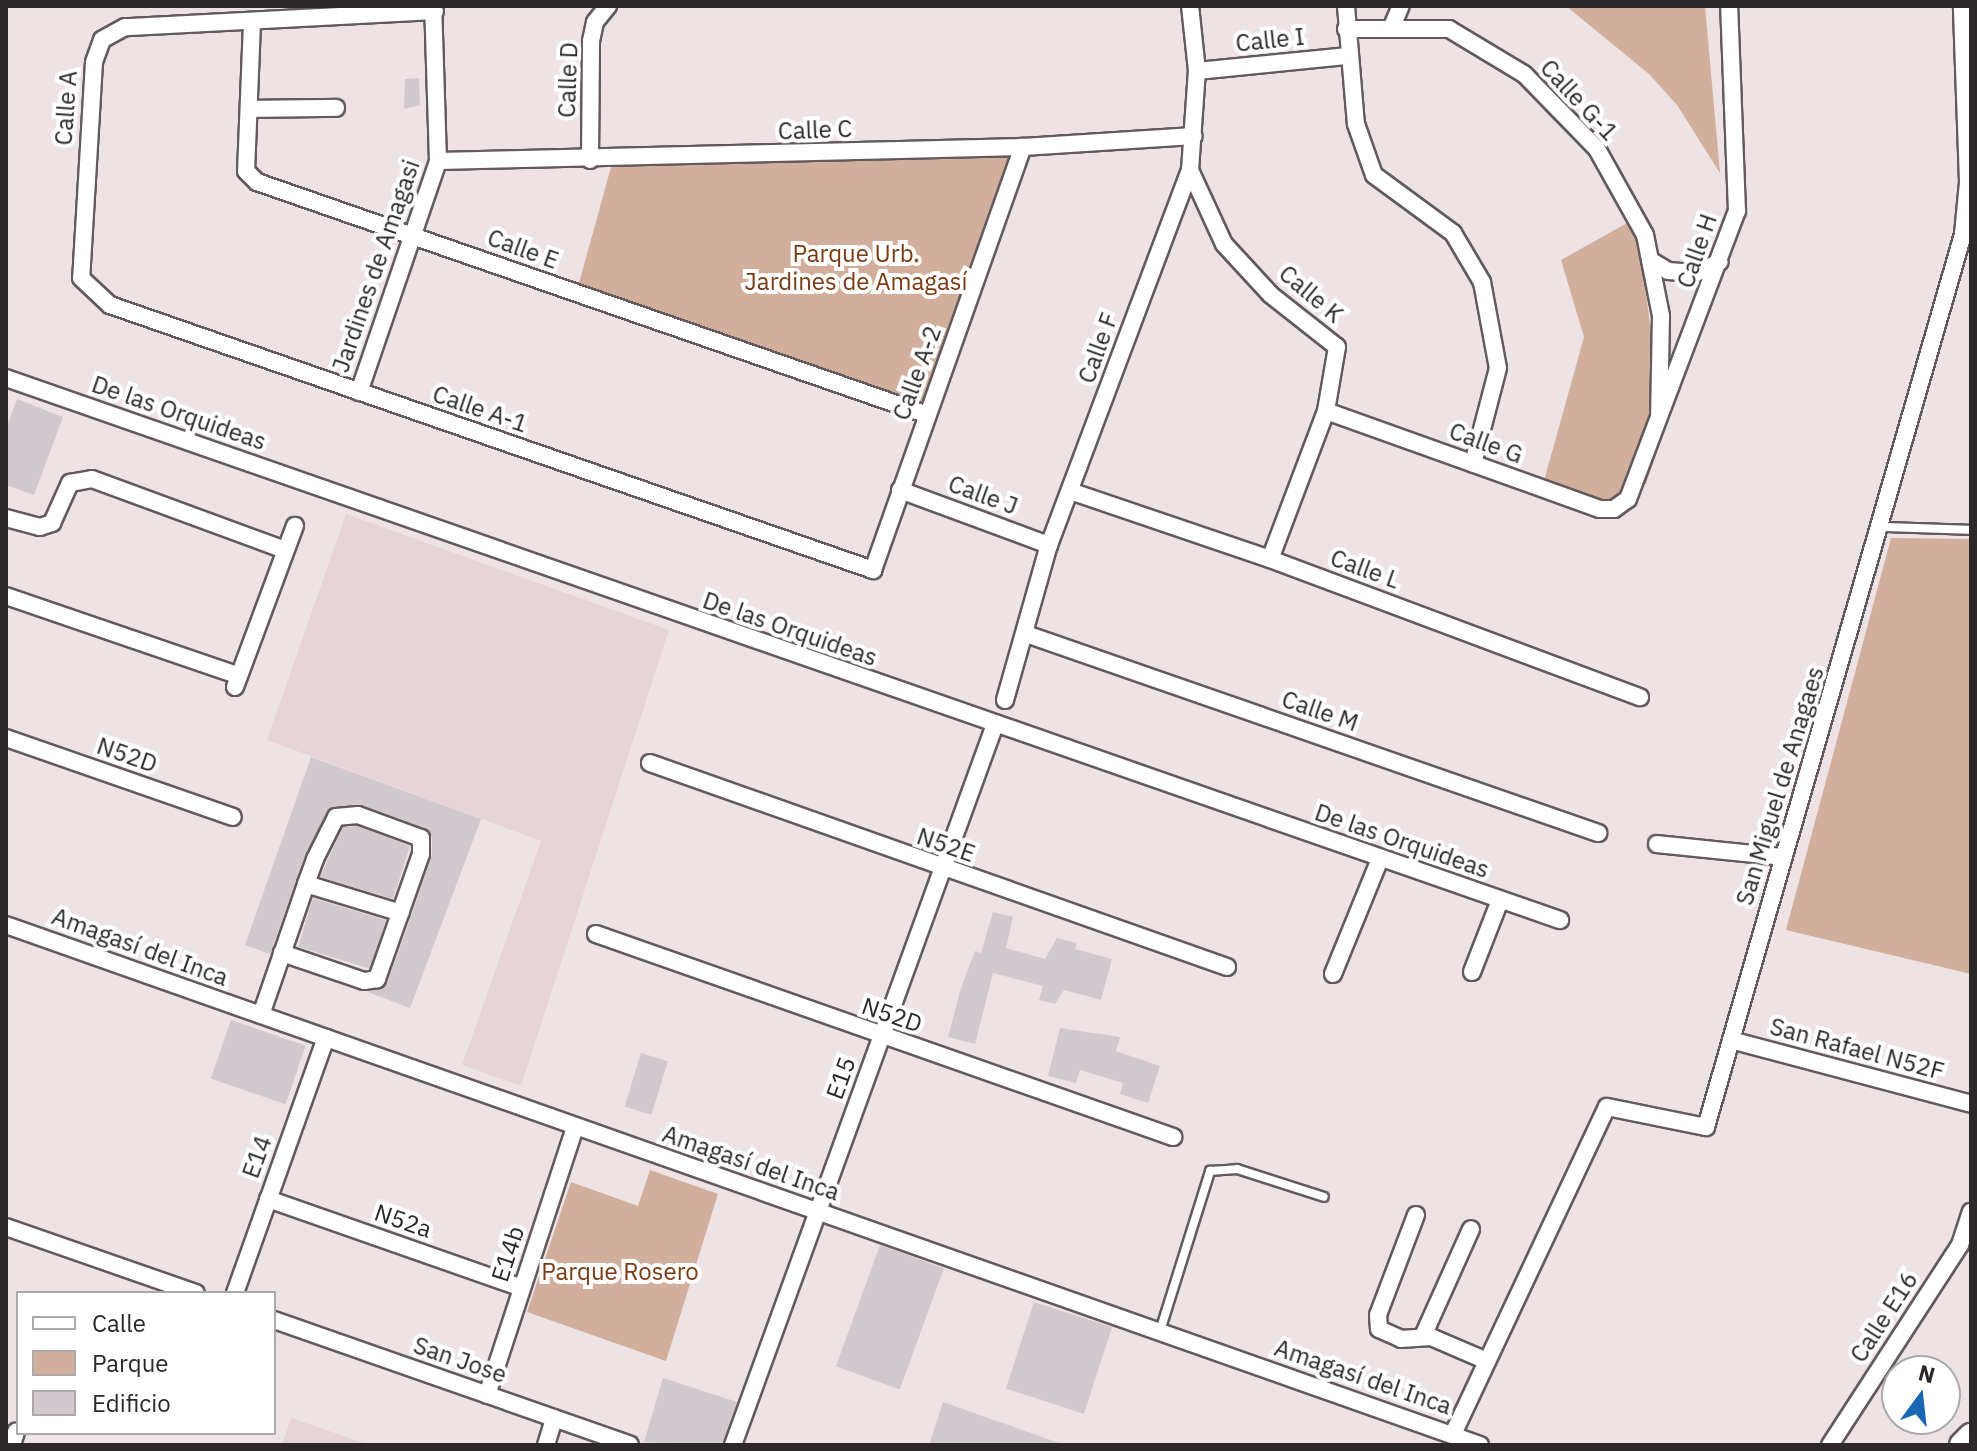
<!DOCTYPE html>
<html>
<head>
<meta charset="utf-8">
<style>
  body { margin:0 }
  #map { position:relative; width:1977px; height:1451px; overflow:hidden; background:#ede3e5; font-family:"IBM Plex Sans",sans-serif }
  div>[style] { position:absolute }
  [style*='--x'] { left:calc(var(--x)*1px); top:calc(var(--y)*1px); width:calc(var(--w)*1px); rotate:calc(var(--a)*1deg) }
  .built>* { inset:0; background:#e6d4d8 }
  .green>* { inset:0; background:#d2ae9c }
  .building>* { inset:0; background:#d1c9ce; transform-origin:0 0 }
  .roads { filter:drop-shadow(2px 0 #625a5c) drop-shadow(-2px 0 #625a5c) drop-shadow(0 2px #625a5c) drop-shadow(0 -2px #625a5c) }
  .lane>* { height:8px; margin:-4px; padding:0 4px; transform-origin:4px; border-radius:4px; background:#fff }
  .street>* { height:16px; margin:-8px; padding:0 8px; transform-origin:8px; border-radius:8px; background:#fff }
  .secondary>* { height:24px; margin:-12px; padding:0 12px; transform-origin:12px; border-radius:12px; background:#fff }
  span { translate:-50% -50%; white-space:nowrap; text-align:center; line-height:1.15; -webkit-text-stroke:8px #fff; paint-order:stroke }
  .street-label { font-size:24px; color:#2c2829 }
  .park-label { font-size:24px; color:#7a3a13 }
  .frame { position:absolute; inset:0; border:8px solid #2c2829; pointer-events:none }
  .legend { position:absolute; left:16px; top:1291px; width:260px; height:144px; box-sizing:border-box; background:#fff; border:2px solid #aba9a9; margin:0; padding:10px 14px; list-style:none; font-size:24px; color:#2c2829 }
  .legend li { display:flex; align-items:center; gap:16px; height:40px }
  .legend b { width:40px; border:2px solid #aba9a9 }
  .north { position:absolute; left:1881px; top:1355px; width:80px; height:80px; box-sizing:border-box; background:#fff; border:2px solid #aba9a9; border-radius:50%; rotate:15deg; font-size:22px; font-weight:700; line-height:32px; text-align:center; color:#2c2829 }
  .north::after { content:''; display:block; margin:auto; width:28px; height:36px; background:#1966b5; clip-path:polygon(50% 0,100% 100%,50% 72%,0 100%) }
</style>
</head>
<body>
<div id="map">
  <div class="built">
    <div style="clip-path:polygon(346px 514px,669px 630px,521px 1086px,462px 1065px,541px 841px,267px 740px)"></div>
    <div style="clip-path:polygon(291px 1418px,370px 1445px,282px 1445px)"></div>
  </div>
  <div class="green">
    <div style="clip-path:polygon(1566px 6px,1705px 6px,1720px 173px,1677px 105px,1649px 74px)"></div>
    <div style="clip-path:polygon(1023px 147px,928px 415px,576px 294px,613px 160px)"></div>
    <div style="clip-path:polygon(1636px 218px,1664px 431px,1646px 484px,1603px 509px,1542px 488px,1584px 337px,1561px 260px)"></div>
    <div style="clip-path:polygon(1891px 538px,1971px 539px,1971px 974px,1786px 930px)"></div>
    <div style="clip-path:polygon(650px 1170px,718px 1194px,666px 1361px,527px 1312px,571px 1182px,638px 1206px)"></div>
  </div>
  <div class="building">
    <div style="clip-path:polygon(419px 78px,420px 105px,404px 109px,405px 79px)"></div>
    <div style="clip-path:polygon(17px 399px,63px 417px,34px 495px,6px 485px,6px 429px)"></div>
    <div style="clip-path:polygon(311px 757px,481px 819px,410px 1008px,368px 992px,387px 983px,411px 917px,432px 854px,432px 837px,425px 828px,361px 805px,330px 808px,305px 855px,270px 954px,245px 945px)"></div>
    <div style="clip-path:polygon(357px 826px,410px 846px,393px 899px,320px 877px,343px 827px)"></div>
    <div style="left:313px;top:898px;width:76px;height:51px;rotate:17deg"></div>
    <div style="clip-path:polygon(993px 912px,1013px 917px,1006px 948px,1045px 959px,1057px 938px,1077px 943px,1075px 949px,1112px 959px,1101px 1000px,1064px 990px,1055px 1004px,1039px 1000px,1043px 986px,993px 973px,975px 1044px,948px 1037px,961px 988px,975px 951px,981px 953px)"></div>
    <div style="left:231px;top:1020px;width:79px;height:62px;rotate:19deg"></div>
    <div style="clip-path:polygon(1060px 1028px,1120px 1037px,1116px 1051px,1160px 1066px,1148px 1103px,1120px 1094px,1123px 1083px,1080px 1070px,1076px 1083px,1048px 1076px)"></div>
    <div style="left:641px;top:1053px;width:28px;height:56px;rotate:17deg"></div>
    <div style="left:880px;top:1245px;width:68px;height:129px;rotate:20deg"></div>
    <div style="left:1034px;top:1302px;width:82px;height:91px;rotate:18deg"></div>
    <div style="clip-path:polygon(663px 1378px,737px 1402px,722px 1445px,644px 1442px)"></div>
    <div style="clip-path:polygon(943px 1402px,1059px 1443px,1059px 1445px,929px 1445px)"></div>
  </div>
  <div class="roads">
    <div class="lane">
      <div style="--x:1882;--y:527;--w:89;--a:1.9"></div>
      <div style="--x:1160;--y:1331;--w:168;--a:-72.6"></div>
      <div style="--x:1210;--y:1171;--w:27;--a:-4"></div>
      <div style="--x:1237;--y:1169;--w:91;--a:17.8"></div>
    </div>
    <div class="street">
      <div style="--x:1346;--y:6;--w:118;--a:85.2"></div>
      <div style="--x:1356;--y:124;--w:54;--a:70.6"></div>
      <div style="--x:1374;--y:175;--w:98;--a:36.3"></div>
      <div style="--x:1453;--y:233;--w:57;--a:59.4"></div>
      <div style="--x:1482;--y:282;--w:87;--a:79.5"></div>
      <div style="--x:1498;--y:368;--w:99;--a:104.6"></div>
      <div style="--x:435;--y:11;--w:310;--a:177"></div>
      <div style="--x:125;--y:27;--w:26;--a:151"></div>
      <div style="--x:102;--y:40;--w:23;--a:110"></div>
      <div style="--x:94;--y:62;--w:216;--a:93.4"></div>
      <div style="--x:81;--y:278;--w:40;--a:43"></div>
      <div style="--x:110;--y:305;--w:808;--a:19.15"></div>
      <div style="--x:873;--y:570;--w:449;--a:-70.5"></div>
      <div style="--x:252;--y:23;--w:148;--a:92.3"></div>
      <div style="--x:246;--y:171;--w:16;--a:45"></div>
      <div style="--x:257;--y:182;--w:710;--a:19.15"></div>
      <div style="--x:1346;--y:29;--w:103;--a:0"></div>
      <div style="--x:1449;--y:29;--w:87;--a:31"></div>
      <div style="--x:1524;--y:74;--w:105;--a:45.8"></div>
      <div style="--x:1597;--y:149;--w:98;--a:60.8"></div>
      <div style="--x:1645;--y:235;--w:83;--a:78.8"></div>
      <div style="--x:1661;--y:316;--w:100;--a:91.1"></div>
      <div style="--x:1391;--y:29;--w:25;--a:-67"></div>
      <div style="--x:1197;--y:71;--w:152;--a:-5.7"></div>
      <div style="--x:249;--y:109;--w:87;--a:-0.7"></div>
      <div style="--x:590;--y:160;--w:119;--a:-89.5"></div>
      <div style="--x:591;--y:41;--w:19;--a:-78"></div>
      <div style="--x:595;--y:22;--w:21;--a:-51"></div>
      <div style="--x:438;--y:161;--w:585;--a:-1.37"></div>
      <div style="--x:1023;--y:147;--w:171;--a:-3.7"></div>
      <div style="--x:1190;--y:170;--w:81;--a:65.3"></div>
      <div style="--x:1224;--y:244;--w:69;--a:47.3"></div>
      <div style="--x:1271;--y:295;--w:84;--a:38.2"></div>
      <div style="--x:1337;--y:347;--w:65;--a:99.8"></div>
      <div style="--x:1326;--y:411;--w:158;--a:110.7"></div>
      <div style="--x:1650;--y:260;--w:21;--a:31"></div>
      <div style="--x:1668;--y:271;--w:28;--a:4"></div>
      <div style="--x:1696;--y:273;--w:26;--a:-25"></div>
      <div style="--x:6;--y:378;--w:1646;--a:19.23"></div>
      <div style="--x:359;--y:392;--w:244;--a:-71.1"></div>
      <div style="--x:438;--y:161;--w:155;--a:-91.8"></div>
      <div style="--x:1326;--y:411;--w:291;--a:19.7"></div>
      <div style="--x:1600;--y:509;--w:14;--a:0"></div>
      <div style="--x:1614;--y:509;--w:17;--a:-36"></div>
      <div style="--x:1628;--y:499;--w:308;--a:-69.3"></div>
      <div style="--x:1737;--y:211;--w:205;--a:-92.2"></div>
      <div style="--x:900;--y:490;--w:159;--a:20.3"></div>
      <div style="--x:1070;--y:491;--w:211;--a:18.8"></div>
      <div style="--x:1270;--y:559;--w:395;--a:20.5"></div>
      <div style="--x:6;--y:518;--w:35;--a:15"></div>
      <div style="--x:40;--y:527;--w:13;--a:-18"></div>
      <div style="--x:52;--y:523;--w:44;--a:-65.8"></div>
      <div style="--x:70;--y:483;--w:22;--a:-10"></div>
      <div style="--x:92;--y:479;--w:206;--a:20.2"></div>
      <div style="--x:6;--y:596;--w:246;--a:18.9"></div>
      <div style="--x:1026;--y:634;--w:606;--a:19.18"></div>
      <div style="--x:235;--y:687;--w:172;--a:-69.6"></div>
      <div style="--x:1005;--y:700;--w:161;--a:-74.2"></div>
      <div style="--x:1049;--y:545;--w:401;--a:-69.4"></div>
      <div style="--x:1190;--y:170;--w:99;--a:-86"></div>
      <div style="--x:1197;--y:71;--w:65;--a:-96.1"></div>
      <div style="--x:6;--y:738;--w:240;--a:19.2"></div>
      <div style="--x:650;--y:763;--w:612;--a:19.47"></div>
      <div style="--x:1657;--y:844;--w:127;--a:5.9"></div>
      <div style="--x:306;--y:884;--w:99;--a:17"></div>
      <div style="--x:6;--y:925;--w:1563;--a:19.43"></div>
      <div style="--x:596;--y:934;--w:612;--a:19.38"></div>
      <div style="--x:1472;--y:972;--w:77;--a:-68.7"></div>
      <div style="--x:1333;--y:974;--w:124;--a:-67.8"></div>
      <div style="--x:261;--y:1015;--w:139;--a:-71"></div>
      <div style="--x:306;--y:884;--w:27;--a:-70"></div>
      <div style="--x:315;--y:859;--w:47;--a:-63.4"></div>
      <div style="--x:336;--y:817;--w:22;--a:-5"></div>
      <div style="--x:358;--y:815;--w:67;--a:20.1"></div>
      <div style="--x:421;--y:838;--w:16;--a:90"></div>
      <div style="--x:421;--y:854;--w:133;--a:109.4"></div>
      <div style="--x:377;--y:979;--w:13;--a:171"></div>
      <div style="--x:364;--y:981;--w:87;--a:-161.1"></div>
      <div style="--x:1731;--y:1040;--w:248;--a:14.9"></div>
      <div style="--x:268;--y:1199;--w:269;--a:19.3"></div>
      <div style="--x:1416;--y:1215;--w:107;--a:110.8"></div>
      <div style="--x:1378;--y:1315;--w:14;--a:86"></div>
      <div style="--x:1379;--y:1329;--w:24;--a:24"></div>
      <div style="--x:1401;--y:1339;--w:30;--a:-4"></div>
      <div style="--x:1431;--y:1337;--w:61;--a:23.2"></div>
      <div style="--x:6;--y:1227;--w:201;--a:19.2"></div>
      <div style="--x:235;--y:1293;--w:271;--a:-70.4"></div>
      <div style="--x:274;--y:1320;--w:377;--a:19.3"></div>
      <div style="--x:1423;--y:1336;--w:117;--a:-65.8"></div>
      <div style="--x:487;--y:1395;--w:281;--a:-71.8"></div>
      <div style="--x:1453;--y:1434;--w:361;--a:-64.8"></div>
      <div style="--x:1607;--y:1107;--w:101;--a:11.4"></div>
      <div style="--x:1706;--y:1127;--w:929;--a:-73.94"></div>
      <div style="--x:1963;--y:234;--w:52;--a:-84.5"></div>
      <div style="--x:1968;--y:182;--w:176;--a:-92"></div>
      <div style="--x:12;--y:1445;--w:14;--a:-73"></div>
      <div style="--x:546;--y:1445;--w:28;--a:-73"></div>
      <div style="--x:733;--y:1445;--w:764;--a:-70.02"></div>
      <div style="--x:1830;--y:1445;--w:239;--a:-57"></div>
      <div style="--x:1960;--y:1245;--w:35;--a:-72"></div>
    </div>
    <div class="secondary">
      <div style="--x:1962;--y:1445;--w:13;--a:-45"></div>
    </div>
  </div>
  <div class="street-label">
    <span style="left:1270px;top:40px;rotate:-6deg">Calle I</span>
    <span style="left:568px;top:80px;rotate:-88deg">Calle D</span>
    <span style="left:1579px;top:100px;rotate:47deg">Calle G-1</span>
    <span style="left:66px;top:108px;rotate:-86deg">Calle A</span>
    <span style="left:815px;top:130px;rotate:-2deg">Calle C</span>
    <span style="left:523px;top:249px;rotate:20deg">Calle E</span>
    <span style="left:1697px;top:251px;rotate:-71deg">Calle H</span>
    <span style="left:376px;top:266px;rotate:-71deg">Jardines de Amagasi</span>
    <span style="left:1311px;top:294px;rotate:40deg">Calle K</span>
    <span style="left:1098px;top:348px;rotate:-70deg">Calle F</span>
    <span style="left:917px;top:373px;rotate:-70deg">Calle A-2</span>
    <span style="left:480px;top:409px;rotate:19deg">Calle A-1</span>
    <span style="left:179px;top:413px;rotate:19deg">De las Orquideas</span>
    <span style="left:1486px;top:443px;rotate:20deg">Calle G</span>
    <span style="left:983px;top:495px;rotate:20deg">Calle J</span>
    <span style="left:1365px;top:569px;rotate:20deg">Calle L</span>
    <span style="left:790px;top:629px;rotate:19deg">De las Orquideas</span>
    <span style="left:1320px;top:711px;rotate:19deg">Calle M</span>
    <span style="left:127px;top:755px;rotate:19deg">N52D</span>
    <span style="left:1780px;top:786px;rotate:-73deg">San Miguel de Anagaes</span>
    <span style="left:1402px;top:841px;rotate:19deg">De las Orquideas</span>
    <span style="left:946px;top:845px;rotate:19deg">N52E</span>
    <span style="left:140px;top:947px;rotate:20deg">Amagasí del Inca</span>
    <span style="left:892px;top:1015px;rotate:19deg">N52D</span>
    <span style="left:1857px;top:1049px;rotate:15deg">San Rafael N52F</span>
    <span style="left:841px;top:1078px;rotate:-70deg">E15</span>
    <span style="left:257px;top:1157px;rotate:-70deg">E14</span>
    <span style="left:751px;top:1163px;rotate:19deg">Amagasí del Inca</span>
    <span style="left:403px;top:1221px;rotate:19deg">N52a</span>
    <span style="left:508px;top:1254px;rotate:-72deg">E14b</span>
    <span style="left:1884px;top:1317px;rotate:-57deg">Calle E16</span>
    <span style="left:460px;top:1360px;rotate:19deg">San Jose</span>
    <span style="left:1363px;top:1377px;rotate:19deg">Amagasí del Inca</span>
  </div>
  <div class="park-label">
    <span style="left:856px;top:268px">Parque Urb.<br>Jardines de Amagasí</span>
    <span style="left:620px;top:1272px">Parque Rosero</span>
  </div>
  <div class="frame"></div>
  <ul class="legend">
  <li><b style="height:10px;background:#fff"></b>Calle</li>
  <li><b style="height:22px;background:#d2ae9c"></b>Parque</li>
  <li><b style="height:22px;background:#d1c9ce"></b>Edificio</li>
  </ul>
  <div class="north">N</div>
</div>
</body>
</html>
